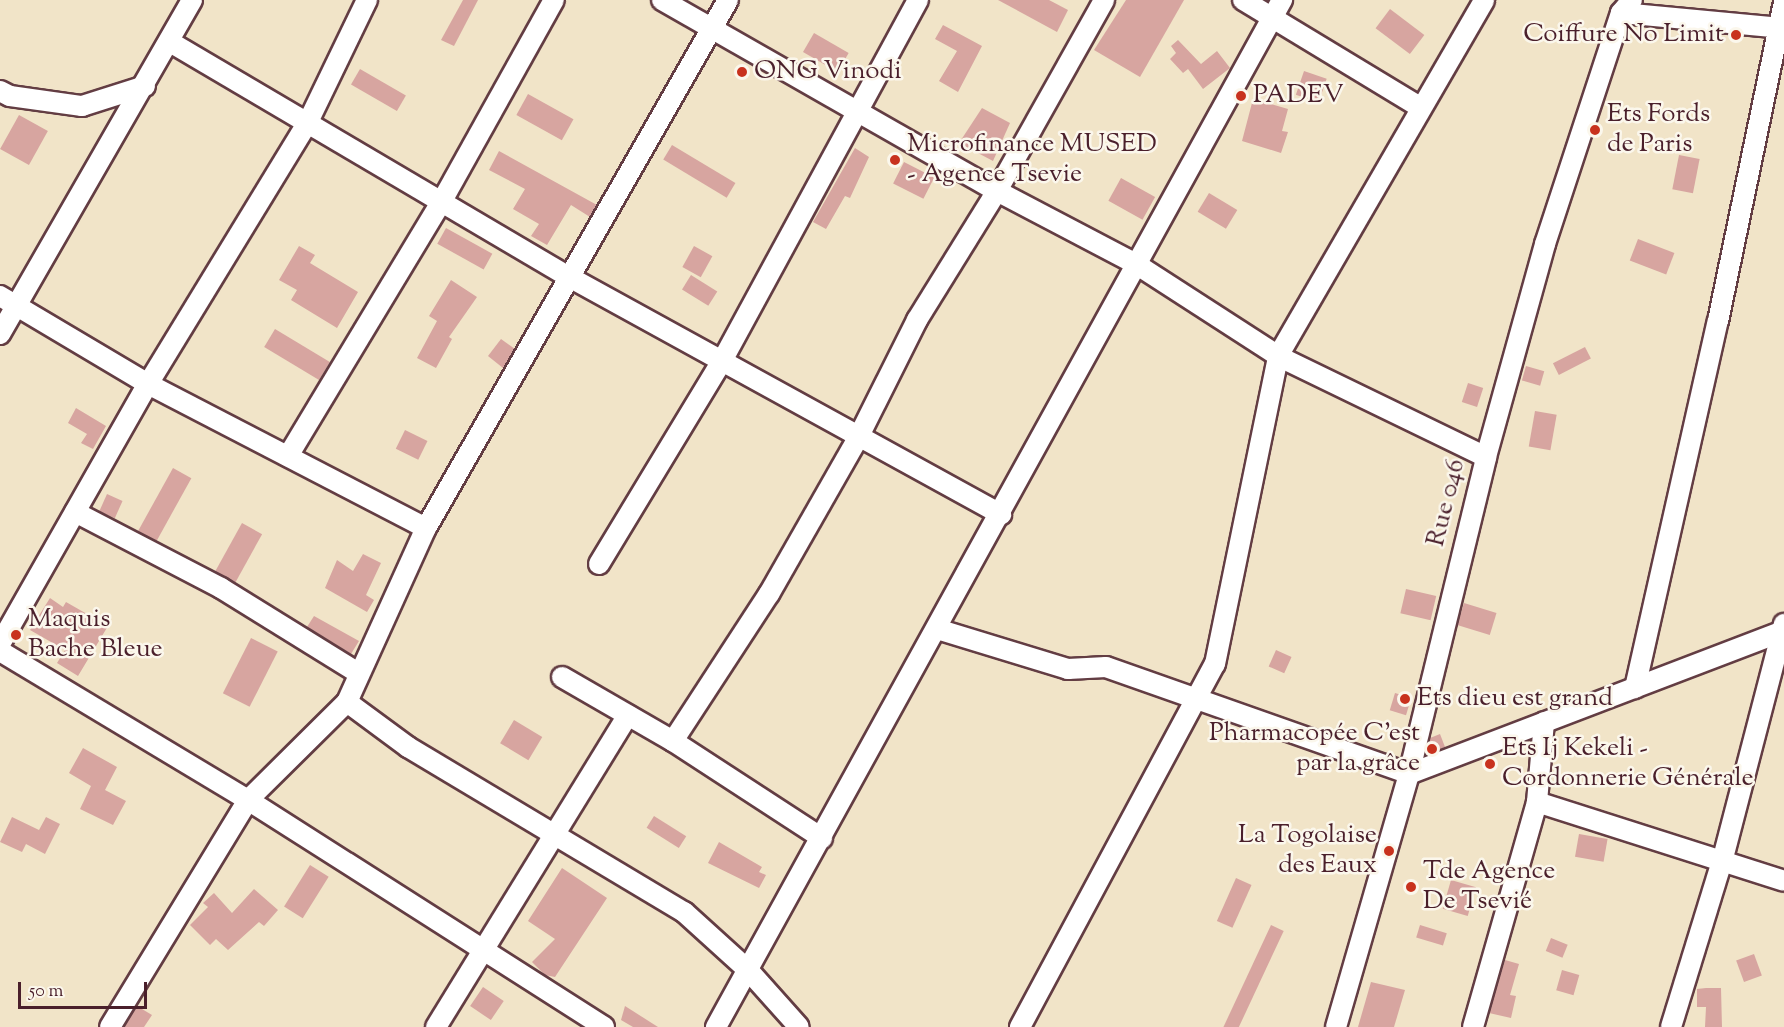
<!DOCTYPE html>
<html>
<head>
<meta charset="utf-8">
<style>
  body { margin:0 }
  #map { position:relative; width:1784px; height:1027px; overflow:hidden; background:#f1e4c8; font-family:"Sorts Mill Goudy",serif }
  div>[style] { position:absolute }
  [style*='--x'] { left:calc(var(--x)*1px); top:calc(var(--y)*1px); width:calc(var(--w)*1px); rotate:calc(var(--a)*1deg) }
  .building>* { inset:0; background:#d7a5a0; transform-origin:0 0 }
  .roads { filter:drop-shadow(2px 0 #633d43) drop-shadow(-2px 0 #633d43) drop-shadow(0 2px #633d43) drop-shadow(0 -2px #633d43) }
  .minor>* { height:20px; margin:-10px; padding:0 10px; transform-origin:10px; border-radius:10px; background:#fff }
  .dots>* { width:16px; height:16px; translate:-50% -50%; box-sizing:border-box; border:3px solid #fbf7ec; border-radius:50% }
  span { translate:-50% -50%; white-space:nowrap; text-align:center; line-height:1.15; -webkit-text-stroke:5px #fbf7ec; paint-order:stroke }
  .poi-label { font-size:26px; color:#4a1f2b }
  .right { translate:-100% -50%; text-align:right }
  .left { translate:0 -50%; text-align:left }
  .street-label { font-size:26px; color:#4a1f2b }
  .scale { position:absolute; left:18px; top:982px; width:129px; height:27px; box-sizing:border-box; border:3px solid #4a1f2b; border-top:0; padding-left:8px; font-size:18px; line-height:21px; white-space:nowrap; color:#4a1f2b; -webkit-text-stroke:4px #fbf7ec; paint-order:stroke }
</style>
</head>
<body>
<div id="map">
  <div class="building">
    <div style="clip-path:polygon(463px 0,478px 0,454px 46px,441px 40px)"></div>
    <div style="clip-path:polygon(998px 0,1049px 0,1068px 10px,1057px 32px)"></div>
    <div style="clip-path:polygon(1126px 0,1184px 0,1140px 77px,1094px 50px)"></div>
    <div style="left:1390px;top:9px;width:43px;height:24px;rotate:37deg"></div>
    <div style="clip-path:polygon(943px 25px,982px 46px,958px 92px,939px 81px,957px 51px,935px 39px)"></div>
    <div style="left:814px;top:33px;width:40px;height:22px;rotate:30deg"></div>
    <div style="clip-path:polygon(1178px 40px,1201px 64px,1217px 51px,1230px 68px,1203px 89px,1188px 69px,1183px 73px,1170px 59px,1176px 53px,1171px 46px)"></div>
    <div style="left:360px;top:69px;width:53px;height:18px;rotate:30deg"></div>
    <div style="left:1304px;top:71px;width:24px;height:25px;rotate:19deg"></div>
    <div style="left:528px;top:94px;width:52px;height:24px;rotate:29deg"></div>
    <div style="clip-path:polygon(1253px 99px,1288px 109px,1282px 131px,1288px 132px,1281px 153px,1242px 141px)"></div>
    <div style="clip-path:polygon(982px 108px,1010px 123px,993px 161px,959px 143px)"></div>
    <div style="left:19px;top:115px;width:33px;height:39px;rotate:29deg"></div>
    <div style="left:672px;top:145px;width:74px;height:17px;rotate:31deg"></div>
    <div style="clip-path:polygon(855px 148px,869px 157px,850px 198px,845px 196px,826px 229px,813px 222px)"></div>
    <div style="clip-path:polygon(499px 151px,597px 205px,590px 217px,571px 205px,547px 245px,531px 236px,539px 224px,513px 209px,525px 189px,489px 170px)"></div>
    <div style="left:1679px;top:155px;width:21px;height:35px;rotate:11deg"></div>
    <div style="left:904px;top:162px;width:34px;height:24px;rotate:27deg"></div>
    <div style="left:1121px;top:178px;width:39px;height:26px;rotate:29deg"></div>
    <div style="left:1209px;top:193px;width:33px;height:22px;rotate:31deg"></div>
    <div style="left:446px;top:228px;width:53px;height:18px;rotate:29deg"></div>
    <div style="left:1638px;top:239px;width:39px;height:23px;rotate:21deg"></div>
    <div style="clip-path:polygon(299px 246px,315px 255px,310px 263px,358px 292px,337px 328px,291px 300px,297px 290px,279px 280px)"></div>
    <div style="left:694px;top:246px;width:21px;height:24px;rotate:29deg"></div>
    <div style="left:691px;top:275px;width:31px;height:17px;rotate:32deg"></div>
    <div style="clip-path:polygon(451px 280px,477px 297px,449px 337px,452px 339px,436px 368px,417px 358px,437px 321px,429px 316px)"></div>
    <div style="left:275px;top:329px;width:64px;height:21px;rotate:31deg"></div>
    <div style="clip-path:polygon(501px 339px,515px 349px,503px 368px,488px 356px)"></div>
    <div style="left:1585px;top:347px;width:13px;height:36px;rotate:63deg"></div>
    <div style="left:1526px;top:366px;width:19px;height:15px;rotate:16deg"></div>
    <div style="left:1468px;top:383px;width:16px;height:20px;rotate:18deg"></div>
    <div style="clip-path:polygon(76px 408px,106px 426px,93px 449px,81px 443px,87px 434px,68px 423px)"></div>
    <div style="left:1535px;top:411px;width:22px;height:36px;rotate:10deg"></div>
    <div style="left:405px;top:430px;width:25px;height:21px;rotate:26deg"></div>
    <div style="left:173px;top:468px;width:21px;height:72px;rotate:29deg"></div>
    <div style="left:107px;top:494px;width:17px;height:19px;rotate:24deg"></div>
    <div style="left:242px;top:523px;width:23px;height:56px;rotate:29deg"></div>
    <div style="clip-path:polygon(363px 554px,381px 563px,366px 595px,374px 600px,367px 612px,325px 588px,337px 560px,353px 571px)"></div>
    <div style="left:1406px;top:589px;width:31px;height:25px;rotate:13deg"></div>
    <div style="clip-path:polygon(50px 598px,63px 607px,66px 602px,108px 626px,78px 676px,57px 663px,65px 650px,30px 630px)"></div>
    <div style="left:1464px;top:603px;width:34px;height:23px;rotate:17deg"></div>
    <div style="clip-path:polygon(314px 616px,359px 641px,351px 654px,307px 627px)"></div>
    <div style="left:251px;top:638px;width:30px;height:62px;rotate:27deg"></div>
    <div style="left:1276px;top:650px;width:17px;height:18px;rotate:24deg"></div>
    <div style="left:1395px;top:693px;width:17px;height:18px;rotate:17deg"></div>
    <div style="left:514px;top:720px;width:33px;height:27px;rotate:31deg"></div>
    <div style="clip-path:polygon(1440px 734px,1445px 747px,1429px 754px,1430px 738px)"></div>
    <div style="clip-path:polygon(83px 748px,117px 767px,105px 790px,126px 801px,113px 825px,80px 809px,91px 786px,69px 773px)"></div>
    <div style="left:654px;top:816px;width:38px;height:14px;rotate:32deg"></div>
    <div style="clip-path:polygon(12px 817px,39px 830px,46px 817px,60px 824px,45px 854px,26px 844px,22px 852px,0 842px)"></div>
    <div style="left:1579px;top:834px;width:29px;height:23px;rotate:10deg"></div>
    <div style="clip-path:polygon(719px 842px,762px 867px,759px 872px,766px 875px,759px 888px,708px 863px)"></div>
    <div style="left:310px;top:865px;width:22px;height:49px;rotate:32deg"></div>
    <div style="clip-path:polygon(562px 868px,607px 898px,555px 977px,545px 975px,532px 962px,555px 939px,528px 921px)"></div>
    <div style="left:1236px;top:878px;width:17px;height:47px;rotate:24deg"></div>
    <div style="left:1451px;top:880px;width:26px;height:30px;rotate:16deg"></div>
    <div style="clip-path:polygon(254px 889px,278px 910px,264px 926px,259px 922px,228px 950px,216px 939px,210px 945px,190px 925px,208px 907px,203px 903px,214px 893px,232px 913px)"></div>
    <div style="left:1271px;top:925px;width:14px;height:116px;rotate:25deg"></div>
    <div style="left:1420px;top:925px;width:28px;height:13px;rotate:17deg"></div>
    <div style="left:1551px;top:938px;width:18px;height:14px;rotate:22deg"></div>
    <div style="left:1754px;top:954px;width:23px;height:19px;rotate:70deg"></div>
    <div style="clip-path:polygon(1505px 960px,1519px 964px,1510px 995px,1516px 996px,1511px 1018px,1489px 1013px)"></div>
    <div style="left:1562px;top:970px;width:18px;height:21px;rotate:16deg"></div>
    <div style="clip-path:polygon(1371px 982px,1405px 990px,1394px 1027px,1358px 1027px)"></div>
    <div style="left:483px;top:987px;width:25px;height:23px;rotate:34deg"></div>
    <div style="clip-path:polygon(1706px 988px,1721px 988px,1722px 1027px,1705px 1027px,1706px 1007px,1697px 1007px,1697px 989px)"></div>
    <div style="clip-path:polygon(137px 1006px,152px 1015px,144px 1027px,124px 1027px)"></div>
    <div style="clip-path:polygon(625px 1006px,658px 1027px,633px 1027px,621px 1020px)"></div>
  </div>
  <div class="roads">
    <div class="minor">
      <div style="--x:662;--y:0;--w:386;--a:29.7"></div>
      <div style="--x:997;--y:191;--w:157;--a:27.7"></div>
      <div style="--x:1136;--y:264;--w:169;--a:32.9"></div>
      <div style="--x:1278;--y:356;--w:231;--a:25.9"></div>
      <div style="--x:1243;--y:0;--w:207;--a:31.2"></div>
      <div style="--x:1621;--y:13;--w:164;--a:5.3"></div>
      <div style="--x:170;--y:42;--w:465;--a:30.5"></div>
      <div style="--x:571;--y:278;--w:491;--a:28.8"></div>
      <div style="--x:0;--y:91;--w:11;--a:27"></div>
      <div style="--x:10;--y:96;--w:73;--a:7.9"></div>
      <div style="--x:82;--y:106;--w:66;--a:-17.6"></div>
      <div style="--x:0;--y:296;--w:172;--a:30.7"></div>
      <div style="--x:148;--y:384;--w:313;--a:27.4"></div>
      <div style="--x:0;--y:334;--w:385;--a:-60.1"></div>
      <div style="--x:288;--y:456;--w:298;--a:-58.9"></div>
      <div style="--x:442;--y:201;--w:230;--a:-60.9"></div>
      <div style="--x:75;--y:512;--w:165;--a:27.5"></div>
      <div style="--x:221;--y:588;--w:161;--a:31.8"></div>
      <div style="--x:599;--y:564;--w:237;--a:-58.8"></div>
      <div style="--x:722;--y:361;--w:411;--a:-61.5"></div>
      <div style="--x:937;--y:629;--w:137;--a:17"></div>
      <div style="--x:1068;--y:669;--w:38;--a:-3"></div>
      <div style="--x:1106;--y:667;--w:321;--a:19.4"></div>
      <div style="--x:1409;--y:774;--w:401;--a:-20.9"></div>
      <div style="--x:0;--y:644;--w:299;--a:-60.4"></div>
      <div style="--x:148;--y:384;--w:307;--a:-58.6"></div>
      <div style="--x:308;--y:122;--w:136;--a:-64.2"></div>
      <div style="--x:0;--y:651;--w:289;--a:31"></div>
      <div style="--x:248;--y:800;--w:422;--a:32.5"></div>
      <div style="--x:562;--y:677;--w:128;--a:30"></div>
      <div style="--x:673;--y:741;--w:178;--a:33.1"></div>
      <div style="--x:1635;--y:688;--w:376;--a:-77.3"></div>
      <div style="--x:1718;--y:321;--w:327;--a:-78.3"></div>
      <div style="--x:347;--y:702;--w:76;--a:36.4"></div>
      <div style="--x:408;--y:747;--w:322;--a:30.9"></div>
      <div style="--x:684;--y:912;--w:86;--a:42.2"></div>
      <div style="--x:748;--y:970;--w:76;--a:48.2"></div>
      <div style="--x:673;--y:741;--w:176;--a:-56.9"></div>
      <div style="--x:769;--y:594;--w:182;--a:-60.3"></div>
      <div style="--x:859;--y:436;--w:130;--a:-63.4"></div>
      <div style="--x:917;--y:320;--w:152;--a:-58.2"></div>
      <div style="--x:997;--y:191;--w:219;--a:-60.7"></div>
      <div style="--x:1537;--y:802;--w:259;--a:17.7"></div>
      <div style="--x:110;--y:1027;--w:266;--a:-58.7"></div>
      <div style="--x:248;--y:800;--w:139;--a:-44.7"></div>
      <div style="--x:347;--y:702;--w:191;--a:-65.6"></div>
      <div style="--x:426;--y:528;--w:608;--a:-60.23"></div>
      <div style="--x:436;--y:1027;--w:366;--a:-58.4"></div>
      <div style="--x:716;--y:1027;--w:1173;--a:-61.14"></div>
      <div style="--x:1020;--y:1027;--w:412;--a:-61.8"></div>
      <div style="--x:1215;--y:664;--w:314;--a:-78.4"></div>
      <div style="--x:1278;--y:356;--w:411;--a:-59.9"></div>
      <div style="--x:1336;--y:1027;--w:263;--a:-73.9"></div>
      <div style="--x:1409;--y:774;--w:326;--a:-76.3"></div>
      <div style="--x:1486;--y:457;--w:221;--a:-74.5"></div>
      <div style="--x:1545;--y:244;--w:243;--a:-71.8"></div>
      <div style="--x:1621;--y:13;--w:17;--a:-50"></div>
      <div style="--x:1473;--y:1027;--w:234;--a:-74.1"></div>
      <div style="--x:1537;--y:802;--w:80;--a:-85"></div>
      <div style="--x:1671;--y:1027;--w:177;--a:-72.9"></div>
      <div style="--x:1723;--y:858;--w:242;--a:-75.4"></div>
    </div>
  </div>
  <div class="dots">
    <div style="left:1736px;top:35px;background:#c8321e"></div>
    <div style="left:742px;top:72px;background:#c8321e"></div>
    <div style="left:1241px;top:96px;background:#c8321e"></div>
    <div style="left:1595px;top:130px;background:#c8321e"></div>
    <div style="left:895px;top:160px;background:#c8321e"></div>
    <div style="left:16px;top:635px;background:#c8321e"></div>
    <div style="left:1405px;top:699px;background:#c8321e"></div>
    <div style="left:1432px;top:749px;background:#c8321e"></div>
    <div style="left:1490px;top:764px;background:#c8321e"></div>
    <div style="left:1389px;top:851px;background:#c8321e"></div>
    <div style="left:1411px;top:887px;background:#c8321e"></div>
  </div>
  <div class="poi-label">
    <span class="right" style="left:1724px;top:35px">Coiffure No Limit</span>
    <span class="left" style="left:754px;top:72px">ONG Vinodi</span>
    <span class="left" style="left:1253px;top:96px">PADEV</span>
    <span class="left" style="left:1607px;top:130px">Ets Fords<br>de Paris</span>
    <span class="left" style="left:907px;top:160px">Microfinance MUSED<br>- Agence Tsevie</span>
    <span class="left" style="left:28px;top:635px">Maquis<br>Bache Bleue</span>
    <span class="left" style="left:1417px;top:699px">Ets dieu est grand</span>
    <span class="right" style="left:1420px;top:749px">Pharmacopée C'est<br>par la grâce</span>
    <span class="left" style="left:1502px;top:764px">Ets Ij Kekeli -<br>Cordonnerie Générale</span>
    <span class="right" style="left:1377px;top:851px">La Togolaise<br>des Eaux</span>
    <span class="left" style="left:1423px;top:887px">Tde Agence<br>De Tsevié</span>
  </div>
  <div class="street-label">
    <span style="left:1447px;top:503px;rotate:-76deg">Rue 046</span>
  </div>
  <div class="scale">50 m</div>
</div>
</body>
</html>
